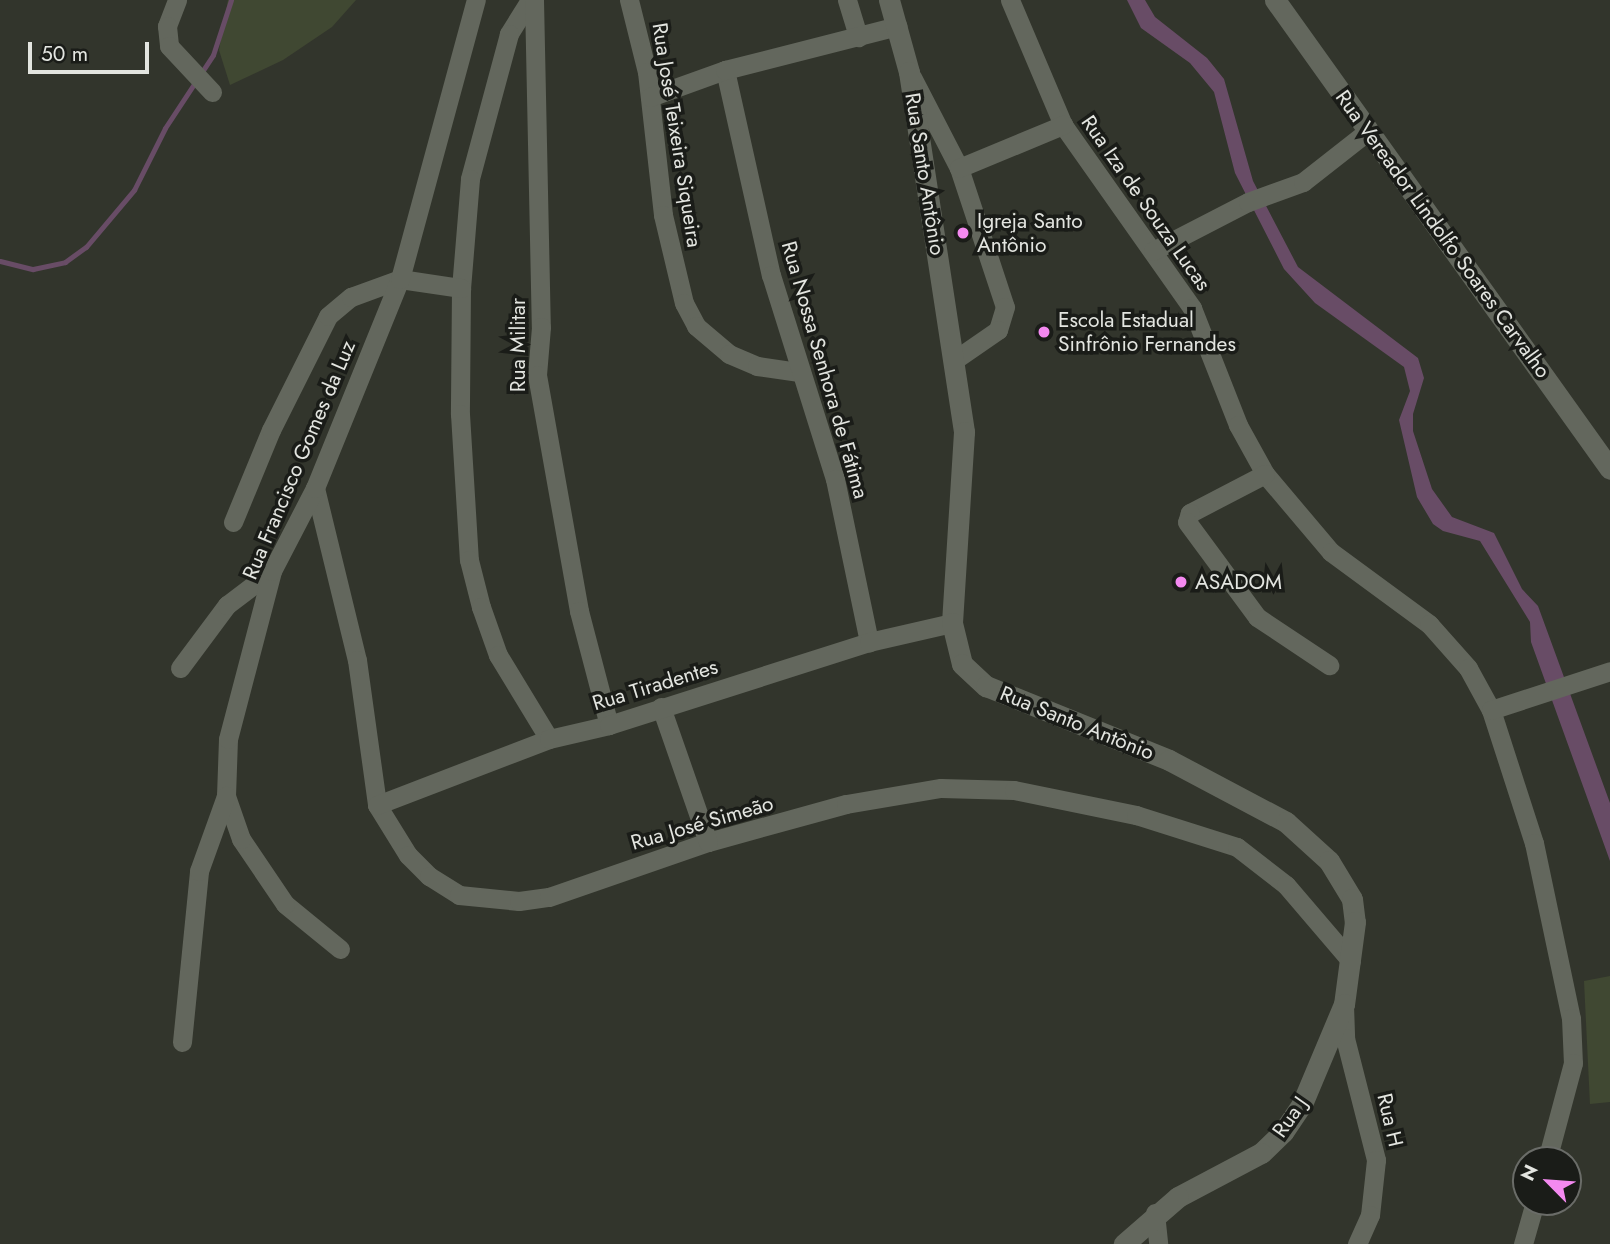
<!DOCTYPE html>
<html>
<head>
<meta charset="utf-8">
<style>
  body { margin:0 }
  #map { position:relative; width:1610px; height:1244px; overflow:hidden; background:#32352c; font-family:Jost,sans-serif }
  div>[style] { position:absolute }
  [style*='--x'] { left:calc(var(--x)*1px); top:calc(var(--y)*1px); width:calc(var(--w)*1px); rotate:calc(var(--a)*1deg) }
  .green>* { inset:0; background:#404832 }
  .water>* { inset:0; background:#684c66 }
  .stream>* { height:5px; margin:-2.5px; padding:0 2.5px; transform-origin:2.5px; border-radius:2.5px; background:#684c66 }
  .street>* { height:19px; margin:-9.5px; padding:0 9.5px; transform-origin:9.5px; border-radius:9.5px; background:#63675d }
  .secondary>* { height:21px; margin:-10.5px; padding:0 10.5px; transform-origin:10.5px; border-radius:10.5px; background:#63675d }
  .dots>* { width:19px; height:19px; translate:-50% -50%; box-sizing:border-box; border:4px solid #1a1c18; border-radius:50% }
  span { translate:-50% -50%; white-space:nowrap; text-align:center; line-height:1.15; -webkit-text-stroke:7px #1a1c18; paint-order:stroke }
  .street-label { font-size:21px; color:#e3e5e0 }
  .poi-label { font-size:21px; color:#e3e5e0 }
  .left { translate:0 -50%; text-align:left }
  .north { position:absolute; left:1512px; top:1146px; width:70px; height:70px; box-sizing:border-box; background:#1a1c18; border:2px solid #6a6c68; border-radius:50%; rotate:295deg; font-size:19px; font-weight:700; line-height:28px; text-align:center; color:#e3e5e0 }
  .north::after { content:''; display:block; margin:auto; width:24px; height:32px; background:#f489f0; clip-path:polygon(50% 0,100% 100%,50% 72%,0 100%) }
  .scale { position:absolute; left:28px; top:42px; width:121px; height:32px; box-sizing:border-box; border:4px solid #e3e5e0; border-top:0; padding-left:9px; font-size:21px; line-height:24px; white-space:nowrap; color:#e3e5e0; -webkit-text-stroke:5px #1a1c18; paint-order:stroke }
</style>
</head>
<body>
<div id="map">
  <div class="green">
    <div style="clip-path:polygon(228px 0,356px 0,332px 27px,283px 60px,230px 85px,219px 50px)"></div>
    <div style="clip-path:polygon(1610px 976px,1610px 1102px,1590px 1104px,1584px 981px)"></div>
  </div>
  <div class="water">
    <div style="clip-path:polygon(1127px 0,1145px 0,1155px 17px,1207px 58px,1224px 79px,1253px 181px,1298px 267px,1418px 358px,1424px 378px,1413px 414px,1413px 431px,1432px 489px,1452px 517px,1494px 533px,1522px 589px,1538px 606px,1610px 803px,1610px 861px,1531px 642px,1530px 622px,1480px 541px,1443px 531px,1433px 524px,1417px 497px,1399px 420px,1410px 391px,1404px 367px,1315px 303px,1284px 269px,1235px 173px,1214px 92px,1190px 63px,1141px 28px)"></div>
  </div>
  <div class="stream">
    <div style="--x:0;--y:261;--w:34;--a:14"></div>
    <div style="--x:33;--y:269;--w:33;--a:-12"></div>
    <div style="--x:65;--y:262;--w:26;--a:-36"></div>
    <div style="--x:86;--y:247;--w:75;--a:-49.9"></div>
    <div style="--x:134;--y:190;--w:69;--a:-63.4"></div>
    <div style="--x:165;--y:128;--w:87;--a:-56.7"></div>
    <div style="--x:213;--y:55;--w:58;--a:-71.9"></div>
  </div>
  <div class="street">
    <div style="--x:177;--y:0;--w:28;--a:111"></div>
    <div style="--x:167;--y:26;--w:20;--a:84"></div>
    <div style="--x:169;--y:46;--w:63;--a:46.9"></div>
    <div style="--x:530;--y:0;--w:40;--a:122"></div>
    <div style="--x:509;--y:34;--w:150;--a:105.1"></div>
    <div style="--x:470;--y:179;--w:109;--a:94.7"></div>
    <div style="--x:461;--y:288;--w:126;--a:90.5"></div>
    <div style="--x:460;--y:414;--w:146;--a:86.5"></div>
    <div style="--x:469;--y:560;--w:49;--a:75.7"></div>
    <div style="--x:481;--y:607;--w:51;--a:70.5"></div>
    <div style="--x:498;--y:655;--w:98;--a:58.7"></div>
    <div style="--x:534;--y:0;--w:327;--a:88.8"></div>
    <div style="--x:541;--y:327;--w:48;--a:94.8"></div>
    <div style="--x:537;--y:375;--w:240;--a:79.9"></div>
    <div style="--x:579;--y:611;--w:118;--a:75.3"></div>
    <div style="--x:629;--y:0;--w:74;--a:76"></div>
    <div style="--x:647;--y:72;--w:144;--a:83.6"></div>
    <div style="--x:663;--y:215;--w:90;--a:76.6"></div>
    <div style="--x:684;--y:303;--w:26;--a:62"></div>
    <div style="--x:696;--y:326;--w:43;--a:40.3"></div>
    <div style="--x:729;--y:354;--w:30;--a:23"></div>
    <div style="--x:757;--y:366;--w:41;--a:8.3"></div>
    <div style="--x:847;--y:0;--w:39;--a:73"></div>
    <div style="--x:1010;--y:0;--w:136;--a:67"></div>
    <div style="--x:1063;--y:125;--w:224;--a:54.8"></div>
    <div style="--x:1192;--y:308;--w:126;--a:68.5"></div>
    <div style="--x:1238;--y:425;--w:56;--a:61.1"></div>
    <div style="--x:1265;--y:474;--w:102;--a:49.8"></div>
    <div style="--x:1331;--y:552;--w:122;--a:36.3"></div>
    <div style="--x:1429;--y:624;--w:59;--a:48.4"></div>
    <div style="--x:1468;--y:668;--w:48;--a:61.3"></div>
    <div style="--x:1491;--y:710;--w:140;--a:72.1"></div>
    <div style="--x:1534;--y:843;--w:179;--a:78.1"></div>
    <div style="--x:1571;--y:1018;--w:45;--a:87.5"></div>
    <div style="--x:1573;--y:1063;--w:100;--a:105"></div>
    <div style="--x:725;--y:70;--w:210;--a:77.4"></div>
    <div style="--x:771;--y:275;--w:214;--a:72.6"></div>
    <div style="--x:835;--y:479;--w:167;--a:78.2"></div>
    <div style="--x:912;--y:77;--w:102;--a:62.7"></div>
    <div style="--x:959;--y:168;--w:146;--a:71.7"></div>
    <div style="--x:1005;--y:307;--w:24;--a:107"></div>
    <div style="--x:998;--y:330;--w:51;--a:145.4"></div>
    <div style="--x:650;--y:97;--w:80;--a:-19.8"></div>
    <div style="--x:725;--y:70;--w:178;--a:-14.3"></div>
    <div style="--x:959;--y:168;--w:113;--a:-22.5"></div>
    <div style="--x:1153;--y:251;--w:107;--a:-27.3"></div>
    <div style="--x:1248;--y:202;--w:59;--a:-20"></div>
    <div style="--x:1303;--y:182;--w:83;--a:-38.1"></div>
    <div style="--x:1265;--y:474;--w:85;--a:152.5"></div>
    <div style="--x:1190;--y:513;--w:9;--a:108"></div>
    <div style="--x:1187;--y:522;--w:118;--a:53.6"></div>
    <div style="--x:1257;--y:617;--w:87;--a:33.7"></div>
    <div style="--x:315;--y:488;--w:177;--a:76.3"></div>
    <div style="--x:357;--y:660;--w:146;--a:82.1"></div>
    <div style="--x:377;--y:805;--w:59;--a:58.2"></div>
    <div style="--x:408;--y:855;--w:30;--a:45"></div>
    <div style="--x:429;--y:876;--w:36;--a:32"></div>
    <div style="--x:459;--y:895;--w:60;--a:5.7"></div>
    <div style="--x:519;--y:901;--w:30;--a:-8"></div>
    <div style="--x:549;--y:897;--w:168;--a:-19.1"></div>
    <div style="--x:708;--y:842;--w:143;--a:-15.4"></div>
    <div style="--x:846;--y:804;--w:96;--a:-9.6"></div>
    <div style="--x:941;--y:788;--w:73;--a:1.6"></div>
    <div style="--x:1014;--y:790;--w:125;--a:11.6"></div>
    <div style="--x:1136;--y:815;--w:106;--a:17.6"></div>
    <div style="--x:1237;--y:847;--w:62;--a:37.8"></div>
    <div style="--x:1286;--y:885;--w:100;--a:49.5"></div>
    <div style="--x:233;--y:522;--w:100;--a:-67.6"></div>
    <div style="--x:271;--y:430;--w:127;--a:-63.4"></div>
    <div style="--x:328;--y:316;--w:30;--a:-40"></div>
    <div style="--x:351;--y:297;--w:52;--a:-20.2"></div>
    <div style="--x:400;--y:279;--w:62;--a:8.4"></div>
    <div style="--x:180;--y:668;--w:79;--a:-53.3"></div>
    <div style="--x:227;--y:605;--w:56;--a:-37.1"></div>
    <div style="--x:661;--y:707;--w:143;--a:70.8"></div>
    <div style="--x:1491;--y:710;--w:125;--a:-18.1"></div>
    <div style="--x:377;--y:805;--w:184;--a:-21"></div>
    <div style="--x:549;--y:739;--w:62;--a:-13.1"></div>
    <div style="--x:609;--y:725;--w:273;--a:-17.7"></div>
    <div style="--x:869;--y:642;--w:85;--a:-12.9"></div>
    <div style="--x:340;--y:949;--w:71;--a:-140.7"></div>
    <div style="--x:285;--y:904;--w:78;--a:-124.1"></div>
    <div style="--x:241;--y:839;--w:46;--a:-109.2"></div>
    <div style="--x:226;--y:796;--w:57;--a:-88"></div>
    <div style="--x:228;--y:739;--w:174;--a:-75.3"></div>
    <div style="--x:272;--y:571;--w:93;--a:-62.6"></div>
    <div style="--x:315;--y:488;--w:226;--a:-67.9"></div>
    <div style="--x:400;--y:279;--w:289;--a:-74.8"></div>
    <div style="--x:1344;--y:1005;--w:33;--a:88"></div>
    <div style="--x:1345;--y:1038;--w:126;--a:75.7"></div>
    <div style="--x:1376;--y:1160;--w:55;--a:96.2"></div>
    <div style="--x:1370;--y:1215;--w:32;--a:114"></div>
    <div style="--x:182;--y:1042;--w:172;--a:-84.3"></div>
    <div style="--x:199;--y:871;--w:80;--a:-70.2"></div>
    <div style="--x:1155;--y:1213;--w:31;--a:84"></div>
    <div style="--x:1523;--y:1244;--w:44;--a:-74.1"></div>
  </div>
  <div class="secondary">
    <div style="--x:889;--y:0;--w:75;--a:74.5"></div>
    <div style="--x:909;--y:72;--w:364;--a:81.3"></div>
    <div style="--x:964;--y:432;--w:191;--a:93.6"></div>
    <div style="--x:952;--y:623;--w:42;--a:76.3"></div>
    <div style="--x:962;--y:664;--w:33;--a:43"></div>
    <div style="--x:986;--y:686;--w:197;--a:22"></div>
    <div style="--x:1169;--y:760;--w:132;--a:27.9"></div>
    <div style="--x:1286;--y:822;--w:58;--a:42.2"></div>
    <div style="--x:1329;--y:861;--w:44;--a:58.8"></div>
    <div style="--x:1352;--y:899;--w:23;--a:83"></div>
    <div style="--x:1355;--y:922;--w:83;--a:97.6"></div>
    <div style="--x:1344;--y:1004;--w:108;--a:112.8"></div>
    <div style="--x:1302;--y:1104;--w:34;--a:124"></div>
    <div style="--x:1283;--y:1132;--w:30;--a:136"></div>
    <div style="--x:1261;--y:1153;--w:94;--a:152.1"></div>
    <div style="--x:1178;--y:1197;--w:72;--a:139"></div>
    <div style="--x:1275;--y:0;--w:576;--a:54.46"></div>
  </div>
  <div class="dots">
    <div style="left:963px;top:233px;background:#f489f0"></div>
    <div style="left:1044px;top:332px;background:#f489f0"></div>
    <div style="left:1181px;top:582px;background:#f489f0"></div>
  </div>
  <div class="street-label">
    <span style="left:677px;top:135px;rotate:81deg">Rua José Teixeira Siqueira</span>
    <span style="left:925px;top:174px;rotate:81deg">Rua Santo Antônio</span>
    <span style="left:1146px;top:203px;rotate:55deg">Rua Iza de Souza Lucas</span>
    <span style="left:1443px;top:234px;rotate:54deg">Rua Vereador Lindolfo Soares Carvalho</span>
    <span style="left:518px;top:345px;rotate:-90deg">Rua Militar</span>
    <span style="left:825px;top:370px;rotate:74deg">Rua Nossa Senhora de Fátima</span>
    <span style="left:299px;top:460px;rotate:-67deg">Rua Francisco Gomes da Luz</span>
    <span style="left:655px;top:685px;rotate:-17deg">Rua Tiradentes</span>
    <span style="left:1077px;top:723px;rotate:22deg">Rua Santo Antônio</span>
    <span style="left:702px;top:823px;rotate:-16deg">Rua José Simeão</span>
    <span style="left:1290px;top:1117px;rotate:-55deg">Rua J</span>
    <span style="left:1390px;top:1120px;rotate:77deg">Rua H</span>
  </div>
  <div class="poi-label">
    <span class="left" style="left:977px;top:233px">Igreja Santo<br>Antônio</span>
    <span class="left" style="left:1058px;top:332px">Escola Estadual<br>Sinfrônio Fernandes</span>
    <span class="left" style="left:1195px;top:582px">ASADOM</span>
  </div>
  <div class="north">N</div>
  <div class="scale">50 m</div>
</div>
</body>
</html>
